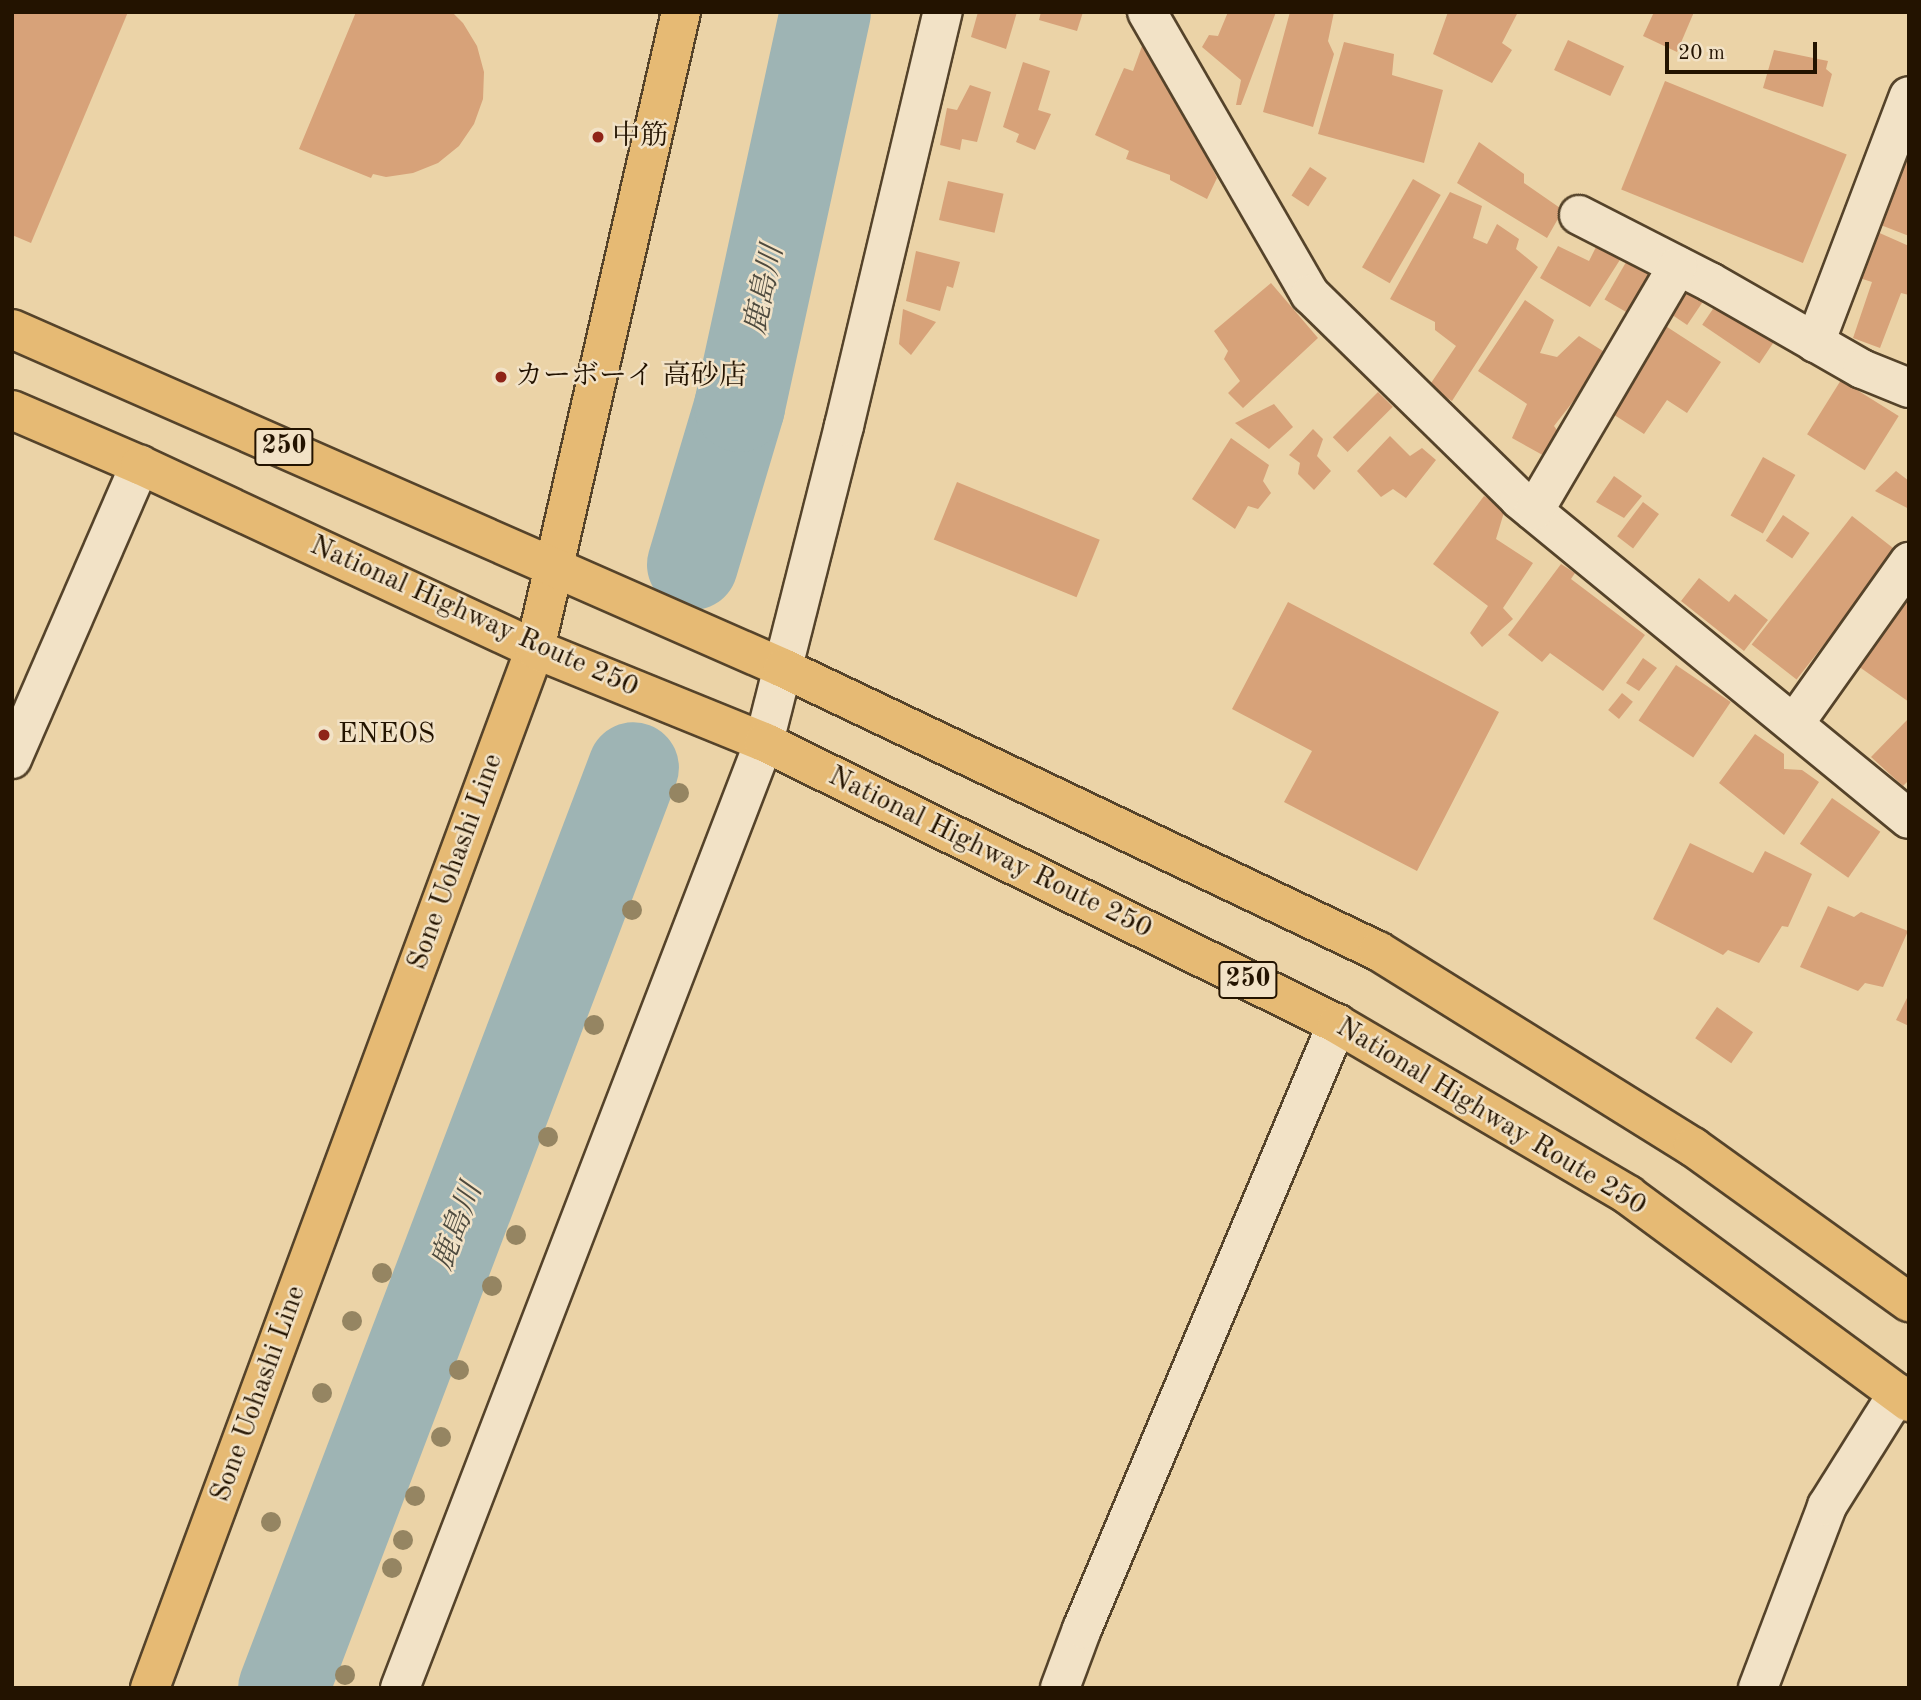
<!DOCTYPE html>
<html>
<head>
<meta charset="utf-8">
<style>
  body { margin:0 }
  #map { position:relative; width:1921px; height:1700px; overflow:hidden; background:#ebd3a7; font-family:"Old Standard TT","Noto Serif JP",serif }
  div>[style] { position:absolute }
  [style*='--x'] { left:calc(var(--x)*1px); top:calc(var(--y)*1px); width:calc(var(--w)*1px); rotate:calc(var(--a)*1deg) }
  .river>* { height:91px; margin:-45.5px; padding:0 45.5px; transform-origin:45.5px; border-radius:45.5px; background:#9eb4b4 }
  .building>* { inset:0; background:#d7a279; transform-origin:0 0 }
  .roads { filter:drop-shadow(2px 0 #55432a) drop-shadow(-2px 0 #55432a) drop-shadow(0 2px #55432a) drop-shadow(0 -2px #55432a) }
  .minor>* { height:38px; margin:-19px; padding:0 19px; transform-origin:19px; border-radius:19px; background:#f2e2c6 }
  .major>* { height:38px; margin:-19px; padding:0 19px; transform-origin:19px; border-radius:19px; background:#e6ba74 }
  .highway>* { height:38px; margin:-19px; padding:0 19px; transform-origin:19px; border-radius:19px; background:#e6ba74 }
  .trees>* { width:20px; height:20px; margin:-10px; border-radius:50%; background:#958562 }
  .dots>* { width:19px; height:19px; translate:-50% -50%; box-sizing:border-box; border:4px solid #f2e2c6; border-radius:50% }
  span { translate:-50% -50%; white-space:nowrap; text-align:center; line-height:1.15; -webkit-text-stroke:5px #f2e2c6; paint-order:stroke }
  .shield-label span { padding:2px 5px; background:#f2e2c6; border:2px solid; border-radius:5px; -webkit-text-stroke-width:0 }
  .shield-label { font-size:26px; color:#231300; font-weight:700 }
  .poi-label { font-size:28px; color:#231300 }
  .left { translate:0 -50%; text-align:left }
  .street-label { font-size:28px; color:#231300 }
  .water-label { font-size:30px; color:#4e4b3f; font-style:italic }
  .frame { position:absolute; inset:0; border:14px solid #231300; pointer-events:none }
  .scale { position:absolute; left:1665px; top:42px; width:152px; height:32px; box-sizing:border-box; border:4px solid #231300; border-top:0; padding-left:9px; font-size:21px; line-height:24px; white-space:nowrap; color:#231300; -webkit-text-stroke:5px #f2e2c6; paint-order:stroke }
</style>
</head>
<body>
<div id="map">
  <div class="river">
    <div style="--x:692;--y:564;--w:165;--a:-73.4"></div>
    <div style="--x:739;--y:406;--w:403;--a:-77.7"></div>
    <div style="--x:283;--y:1688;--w:985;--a:-69.19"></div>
  </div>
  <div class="building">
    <div style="clip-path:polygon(12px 12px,128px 12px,31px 243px,12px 235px)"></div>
    <div style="clip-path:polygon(356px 12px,452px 12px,463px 23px,477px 46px,484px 72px,483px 99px,474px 124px,459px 146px,438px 163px,413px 173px,386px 177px,373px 174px,371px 178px,299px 149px)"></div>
    <div style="clip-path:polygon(978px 12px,1017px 12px,1006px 49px,971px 37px)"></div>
    <div style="clip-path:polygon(1041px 12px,1083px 12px,1077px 31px,1039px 20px)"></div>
    <div style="clip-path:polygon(1228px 12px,1276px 12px,1241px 105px,1236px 105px,1241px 80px,1202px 47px,1209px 35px,1218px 36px)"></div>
    <div style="clip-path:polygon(1290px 12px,1334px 12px,1328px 41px,1334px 54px,1313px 127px,1263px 112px)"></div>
    <div style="clip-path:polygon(1448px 12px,1518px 12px,1502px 43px,1512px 50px,1492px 83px,1433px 54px)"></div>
    <div style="clip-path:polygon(1654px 12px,1694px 12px,1677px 52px,1643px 36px)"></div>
    <div style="clip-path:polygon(1146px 35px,1217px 178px,1207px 199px,1170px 180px,1170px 175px,1126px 159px,1129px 151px,1095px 135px,1124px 68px,1133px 71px)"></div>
    <div style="left:1568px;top:40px;width:62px;height:33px;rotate:25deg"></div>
    <div style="clip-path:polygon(1344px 42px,1394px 54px,1392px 75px,1443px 90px,1424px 163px,1318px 134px)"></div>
    <div style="clip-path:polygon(1774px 50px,1828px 61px,1826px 69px,1832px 74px,1823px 107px,1763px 88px)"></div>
    <div style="clip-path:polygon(1023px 62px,1050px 71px,1038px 110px,1051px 114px,1035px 150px,1016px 142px,1019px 134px,1003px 127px)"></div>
    <div style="left:1665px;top:81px;width:196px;height:117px;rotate:22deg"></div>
    <div style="clip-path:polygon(970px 85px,991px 92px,977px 142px,962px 139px,960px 150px,940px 145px,947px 108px,957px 110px)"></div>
    <div style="clip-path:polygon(1479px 142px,1524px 174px,1524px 183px,1563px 210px,1547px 238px,1457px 183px)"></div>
    <div style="clip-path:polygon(1897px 156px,1909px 160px,1909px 236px,1873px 222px)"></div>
    <div style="left:1310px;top:167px;width:20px;height:34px;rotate:33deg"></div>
    <div style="left:1413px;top:179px;width:32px;height:102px;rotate:30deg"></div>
    <div style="left:948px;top:181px;width:57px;height:40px;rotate:13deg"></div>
    <div style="clip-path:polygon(1450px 192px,1482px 206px,1473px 238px,1487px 244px,1497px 224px,1519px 239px,1516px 249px,1538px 267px,1452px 401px,1429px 386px,1456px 346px,1435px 330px,1435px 322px,1390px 299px)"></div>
    <div style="clip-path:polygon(1866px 227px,1909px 246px,1909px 295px,1901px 293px,1880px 348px,1853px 338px,1872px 282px,1850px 275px)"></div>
    <div style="clip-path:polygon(1600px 239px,1623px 255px,1590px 307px,1540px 278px,1558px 246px,1589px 261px)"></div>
    <div style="clip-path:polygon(916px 251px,960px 262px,953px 288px,947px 286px,940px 311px,906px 301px)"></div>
    <div style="left:1629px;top:257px;width:39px;height:49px;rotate:30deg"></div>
    <div style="left:1686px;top:282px;width:25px;height:35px;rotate:34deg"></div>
    <div style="clip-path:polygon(1271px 283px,1318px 338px,1243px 408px,1228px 393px,1240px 381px,1224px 359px,1228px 351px,1214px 331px)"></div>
    <div style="clip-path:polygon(1525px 300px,1554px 320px,1540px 353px,1557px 357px,1579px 336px,1611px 356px,1584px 404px,1575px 399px,1554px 426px,1562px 437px,1548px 458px,1512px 438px,1527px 404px,1478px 371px)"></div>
    <div style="left:1719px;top:300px;width:69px;height:30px;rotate:34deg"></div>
    <div style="clip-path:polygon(903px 309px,936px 322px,911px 355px,899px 344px)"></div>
    <div style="clip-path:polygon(1661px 323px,1721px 362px,1687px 413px,1667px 400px,1644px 434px,1605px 409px)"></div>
    <div style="left:1841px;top:380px;width:68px;height:64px;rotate:32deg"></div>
    <div style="left:1378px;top:392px;width:21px;height:64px;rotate:45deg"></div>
    <div style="clip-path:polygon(1274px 404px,1293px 427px,1269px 449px,1235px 423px)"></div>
    <div style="clip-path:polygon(1313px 429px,1323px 439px,1317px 456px,1331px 471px,1314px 490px,1298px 474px,1300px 463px,1289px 455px)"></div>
    <div style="clip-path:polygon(1390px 436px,1410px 456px,1422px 448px,1436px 460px,1406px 498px,1393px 489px,1381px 497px,1357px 471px)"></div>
    <div style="clip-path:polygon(1231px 438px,1269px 465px,1263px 481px,1271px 493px,1258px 509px,1248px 506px,1235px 529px,1192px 499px)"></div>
    <div style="left:1763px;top:457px;width:37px;height:67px;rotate:29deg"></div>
    <div style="clip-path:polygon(1896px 471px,1909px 481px,1909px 509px,1875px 491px)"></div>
    <div style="clip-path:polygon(1614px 476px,1642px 496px,1624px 518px,1596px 502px)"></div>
    <div style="left:957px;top:482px;width:154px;height:62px;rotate:22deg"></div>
    <div style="clip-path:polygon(1484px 496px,1505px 509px,1496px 539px,1533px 563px,1503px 608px,1513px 619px,1482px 647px,1470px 633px,1488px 606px,1433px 564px)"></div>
    <div style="left:1643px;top:502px;width:20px;height:43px;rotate:37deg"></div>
    <div style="left:1783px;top:515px;width:32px;height:31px;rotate:34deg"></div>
    <div style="left:1852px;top:516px;width:57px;height:163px;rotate:38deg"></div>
    <div style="clip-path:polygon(1561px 564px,1575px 573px,1571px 579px,1645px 635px,1603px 691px,1550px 653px,1542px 662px,1508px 635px)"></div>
    <div style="clip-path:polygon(1699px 578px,1729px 602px,1735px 594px,1768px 620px,1744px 651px,1681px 601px)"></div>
    <div style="clip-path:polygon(1909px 595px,1909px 702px,1858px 666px)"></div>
    <div style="clip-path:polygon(1288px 602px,1499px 712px,1417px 871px,1284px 802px,1312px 751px,1232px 709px)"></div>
    <div style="clip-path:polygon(1643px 658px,1657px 668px,1639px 691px,1626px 683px)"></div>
    <div style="left:1676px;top:665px;width:66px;height:67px;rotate:34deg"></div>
    <div style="left:1622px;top:693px;width:14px;height:22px;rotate:39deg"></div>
    <div style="clip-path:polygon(1909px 718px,1909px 780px,1903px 786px,1871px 757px)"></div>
    <div style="clip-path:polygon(1755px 734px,1784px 754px,1784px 769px,1802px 770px,1819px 782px,1784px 835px,1719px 783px)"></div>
    <div style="left:1832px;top:798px;width:59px;height:56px;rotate:35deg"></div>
    <div style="clip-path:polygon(1690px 843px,1753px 873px,1765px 851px,1812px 874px,1788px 927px,1782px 926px,1759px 963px,1728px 950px,1723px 955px,1653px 919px)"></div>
    <div style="clip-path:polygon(1828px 906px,1854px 917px,1861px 912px,1908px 931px,1883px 987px,1865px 983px,1858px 991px,1800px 967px)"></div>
    <div style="clip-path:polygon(1909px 994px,1909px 1026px,1896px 1020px)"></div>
    <div style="left:1717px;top:1007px;width:44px;height:38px;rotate:35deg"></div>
  </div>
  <div class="roads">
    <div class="minor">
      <div style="--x:1147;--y:12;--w:326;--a:60"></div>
      <div style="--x:1310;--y:294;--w:293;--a:44.4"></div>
      <div style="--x:1519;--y:499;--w:504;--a:39.37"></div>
      <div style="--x:1579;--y:215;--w:147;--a:27.1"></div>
      <div style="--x:1710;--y:282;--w:175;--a:29.8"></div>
      <div style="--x:1862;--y:369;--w:51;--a:22"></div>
      <div style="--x:1815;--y:343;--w:264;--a:-69.2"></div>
      <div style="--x:1534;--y:511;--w:284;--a:-59.6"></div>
      <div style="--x:1794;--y:724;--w:199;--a:-54.6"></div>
      <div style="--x:12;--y:759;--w:321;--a:-66.5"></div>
      <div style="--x:400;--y:1688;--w:1014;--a:-68.95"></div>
      <div style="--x:764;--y:742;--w:326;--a:-75.8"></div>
      <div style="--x:844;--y:426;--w:426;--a:-76.6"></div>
      <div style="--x:1060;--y:1688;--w:63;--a:-69.6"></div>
      <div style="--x:1082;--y:1629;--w:657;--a:-67.15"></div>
      <div style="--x:1758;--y:1688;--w:195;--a:-69.2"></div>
      <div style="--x:1827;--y:1506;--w:133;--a:-57.9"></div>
    </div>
    <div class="major">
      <div style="--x:150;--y:1688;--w:1108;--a:-69.67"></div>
      <div style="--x:535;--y:649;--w:654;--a:-77.09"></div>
    </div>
    <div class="highway">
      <div style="--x:12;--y:329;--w:842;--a:23.73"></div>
      <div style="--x:783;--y:668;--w:659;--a:25.44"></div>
      <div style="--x:1378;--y:951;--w:371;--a:31.9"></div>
      <div style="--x:1693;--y:1147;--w:266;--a:35.7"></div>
      <div style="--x:12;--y:410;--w:139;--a:23.3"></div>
      <div style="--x:140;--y:465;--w:436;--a:25"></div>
      <div style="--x:535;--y:649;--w:247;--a:22.1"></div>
      <div style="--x:764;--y:742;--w:639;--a:26.2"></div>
      <div style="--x:1337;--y:1024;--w:338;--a:30.4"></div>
      <div style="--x:1628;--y:1195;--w:349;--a:36.4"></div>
    </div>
  </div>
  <div class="trees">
    <div style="left:679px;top:793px"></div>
    <div style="left:632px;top:910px"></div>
    <div style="left:594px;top:1025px"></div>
    <div style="left:548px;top:1137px"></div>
    <div style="left:516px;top:1235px"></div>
    <div style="left:382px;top:1273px"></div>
    <div style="left:492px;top:1286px"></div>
    <div style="left:352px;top:1321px"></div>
    <div style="left:459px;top:1370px"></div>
    <div style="left:322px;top:1393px"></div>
    <div style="left:441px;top:1437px"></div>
    <div style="left:415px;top:1496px"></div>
    <div style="left:271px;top:1522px"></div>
    <div style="left:403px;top:1540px"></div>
    <div style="left:392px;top:1568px"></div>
    <div style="left:345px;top:1675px"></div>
  </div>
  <div class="dots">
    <div style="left:598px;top:137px;background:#8f2418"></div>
    <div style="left:501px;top:377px;background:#8f2418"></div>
    <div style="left:324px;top:735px;background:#8f2418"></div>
  </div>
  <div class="shield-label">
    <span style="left:284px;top:447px">250</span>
    <span style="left:1248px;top:980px">250</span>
  </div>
  <div class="poi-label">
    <span class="left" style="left:612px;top:137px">中筋</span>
    <span class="left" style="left:515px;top:377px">カーボーイ 高砂店</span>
    <span class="left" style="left:338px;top:735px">ENEOS</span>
  </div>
  <div class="street-label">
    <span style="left:474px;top:617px;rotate:24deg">National Highway Route 250</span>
    <span style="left:990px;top:853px;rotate:26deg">National Highway Route 250</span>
    <span style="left:456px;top:862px;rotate:-70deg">Sone Uohashi Line</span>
    <span style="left:1491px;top:1117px;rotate:31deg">National Highway Route 250</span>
    <span style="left:259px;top:1394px;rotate:-70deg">Sone Uohashi Line</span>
  </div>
  <div class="water-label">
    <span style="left:765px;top:290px;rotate:-78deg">鹿島川</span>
    <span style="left:458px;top:1227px;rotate:-69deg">鹿島川</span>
  </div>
  <div class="frame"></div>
  <div class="scale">20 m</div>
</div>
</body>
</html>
